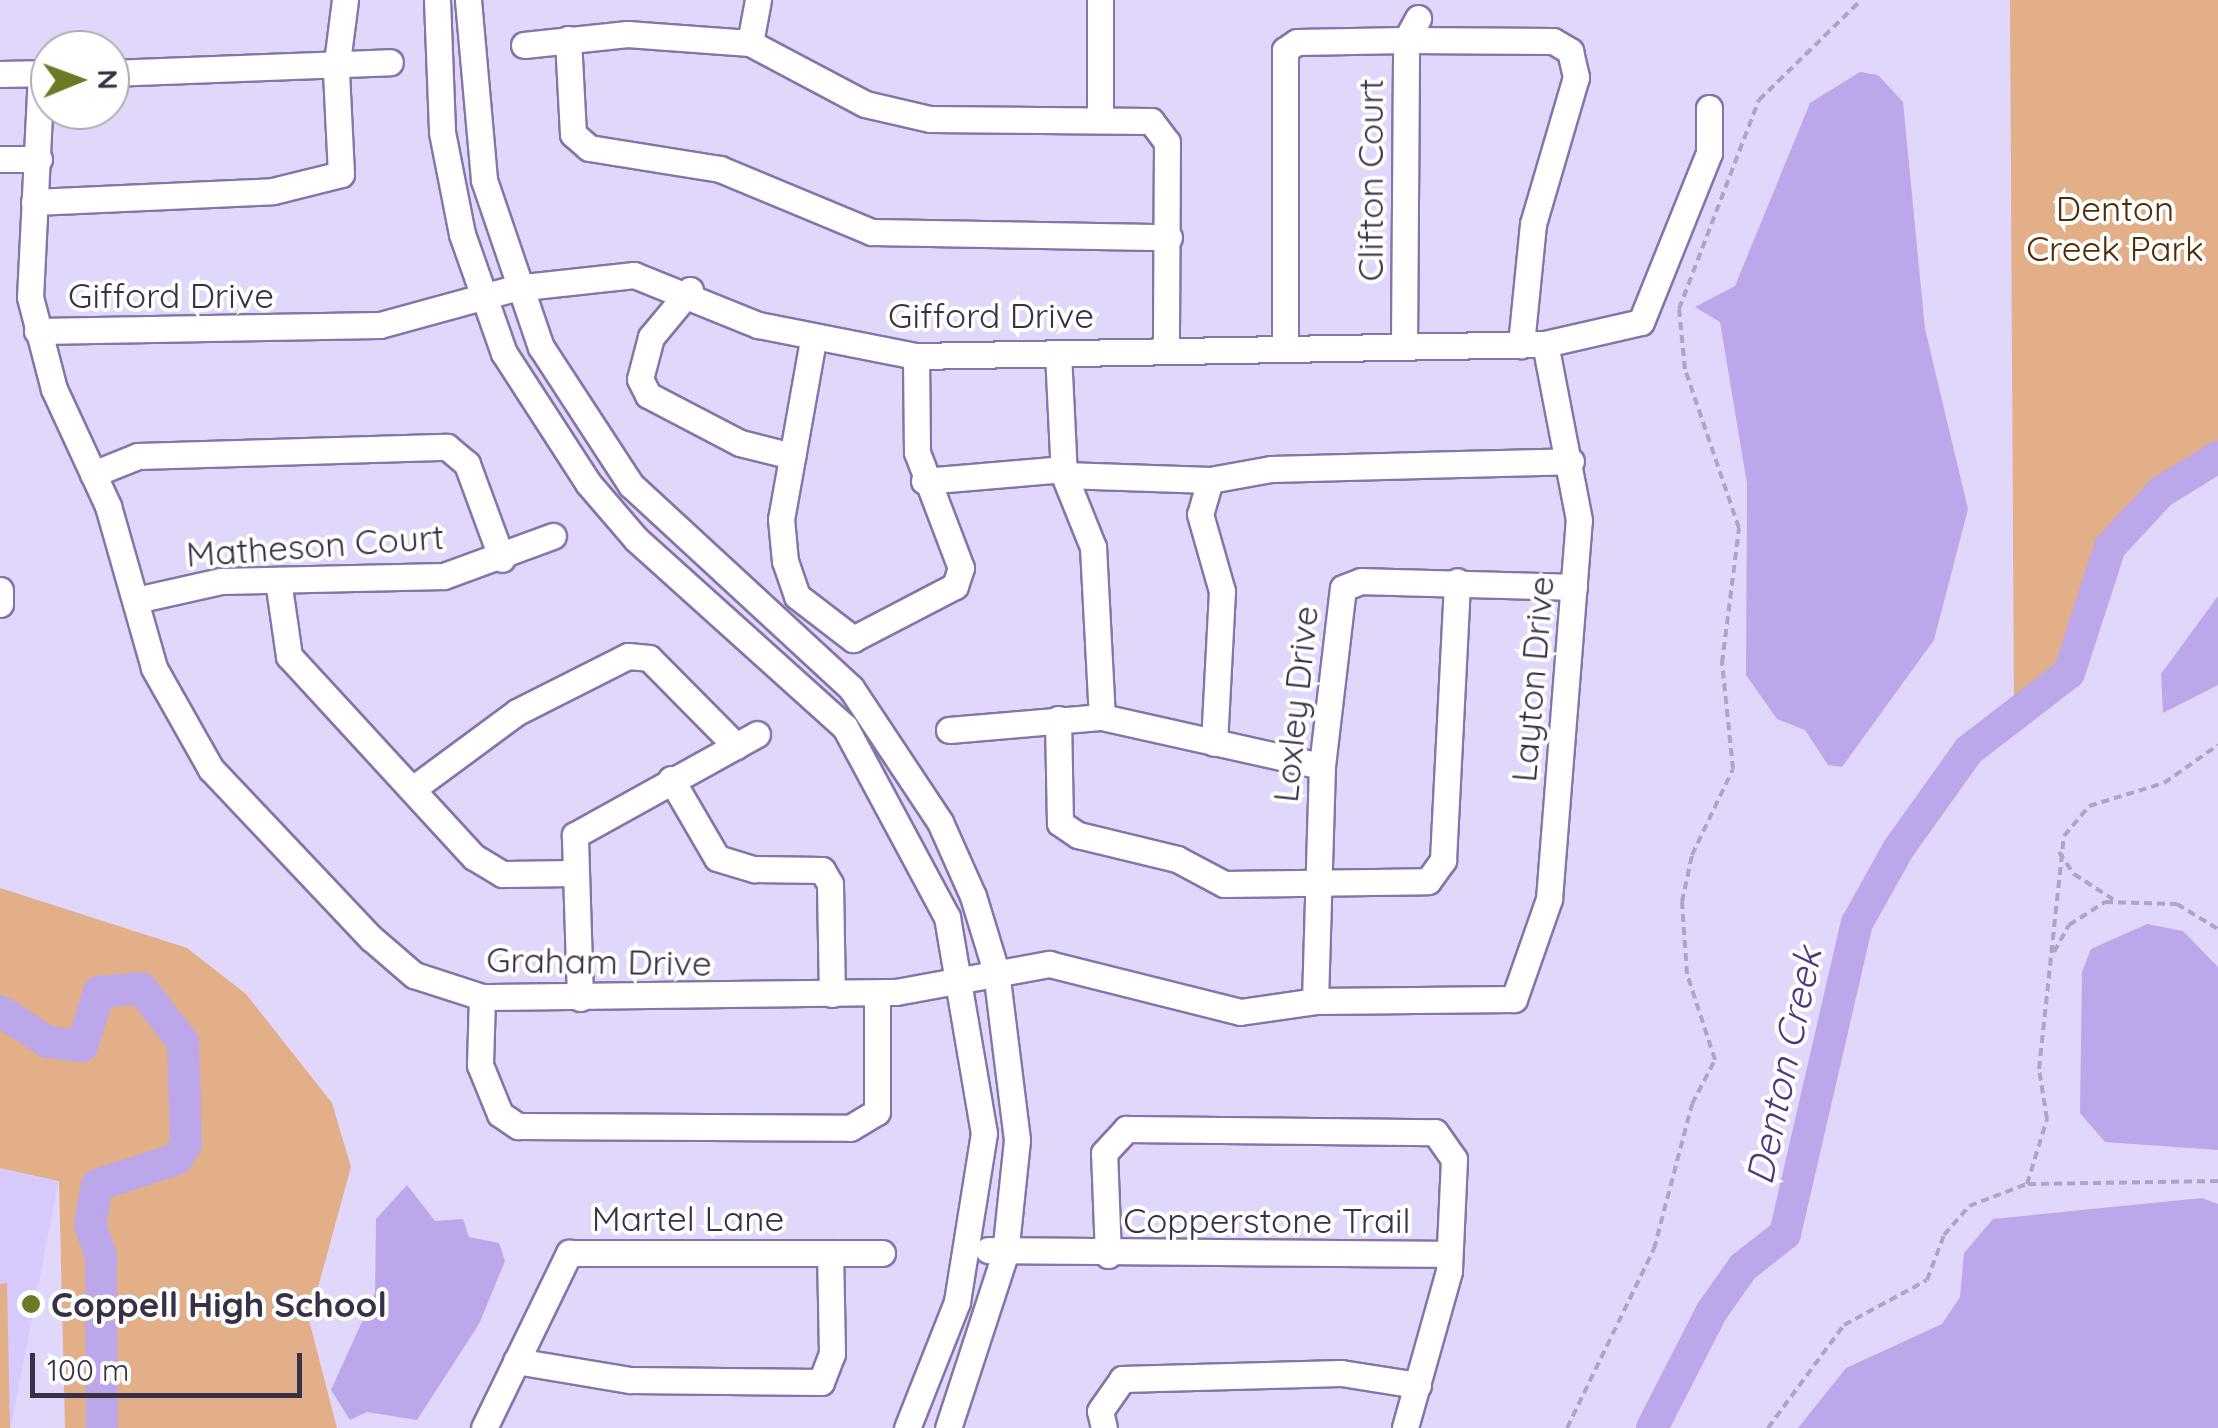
<!DOCTYPE html>
<html>
<head>
<meta charset="utf-8">
<style>
  body { margin:0 }
  #map { position:relative; width:2218px; height:1428px; overflow:hidden; background:#e1d7fa; font-family:Quicksand,sans-serif }
  div>[style] { position:absolute }
  [style*='--x'] { left:calc(var(--x)*1px); top:calc(var(--y)*1px); width:calc(var(--w)*1px); rotate:calc(var(--a)*1deg) }
  .built>* { inset:0; background:#d8cafd; transform-origin:0 0 }
  .green>* { inset:0; background:#e2af88 }
  .water>* { inset:0; background:#bca7eb }
  .river>* { height:32px; margin:-16px; padding:0 16px; transform-origin:16px; border-radius:16px; background:#bca7eb }
  .path>* { height:4px; margin-top:-2px; transform-origin:0; background:repeating-linear-gradient(90deg,#aea5c4 0 8px,transparent 0 13px) }
  .roads { filter:drop-shadow(2px 0 #8575a9) drop-shadow(-2px 0 #8575a9) drop-shadow(0 2px #8575a9) drop-shadow(0 -2px #8575a9) }
  .minor>* { height:25px; margin:-12.5px; padding:0 12.5px; transform-origin:12.5px; border-radius:12.5px; background:#fff }
  .dots>* { width:28px; height:28px; translate:-50% -50%; box-sizing:border-box; border:5px solid #fff; border-radius:50% }
  span { translate:-50% -50%; white-space:nowrap; text-align:center; line-height:1.15; -webkit-text-stroke:8px #fff; paint-order:stroke }
  .street-label { font-size:35px; color:#373047 }
  .park-label { font-size:35px; color:#522a03 }
  .poi-label { font-size:35px; color:#373047; font-weight:700 }
  .left { translate:0 -50%; text-align:left }
  .water-label { font-size:38px; color:#523483; font-style:italic }
  .north { position:absolute; left:30px; top:30px; width:100px; height:100px; box-sizing:border-box; background:#fff; border:2px solid #afacb5; border-radius:50%; rotate:89deg; font-size:28px; font-weight:700; line-height:40px; text-align:center; color:#373047 }
  .north::after { content:''; display:block; margin:auto; width:35px; height:45px; background:#6c7a27; clip-path:polygon(50% 0,100% 100%,50% 72%,0 100%) }
  .scale { position:absolute; left:30px; top:1353px; width:272px; height:45px; box-sizing:border-box; border:5px solid #373047; border-top:0; padding-left:12px; font-size:30px; line-height:35px; white-space:nowrap; color:#373047; -webkit-text-stroke:8px #fff; paint-order:stroke }
</style>
</head>
<body>
<div id="map">
  <div class="built">
    <div style="left:0;top:1168px;width:60px;height:260px;rotate:11deg"></div>
  </div>
  <div class="green">
    <div style="clip-path:polygon(2010px 0,2218px 0,2218px 457px,2161px 492px,2110px 547px,2069px 673px,2014px 716px)"></div>
    <div style="clip-path:polygon(0 888px,187px 948px,246px 994px,332px 1103px,351px 1167px,309px 1320px,337px 1428px,65px 1428px,59px 1181px,0 1168px)"></div>
    <div style="clip-path:polygon(7px 1283px,10px 1428px,0 1428px,0 1284px)"></div>
  </div>
  <div class="water">
    <div style="clip-path:polygon(1860px 72px,1878px 75px,1903px 102px,1925px 329px,1968px 509px,1934px 640px,1842px 767px,1828px 765px,1805px 730px,1777px 719px,1746px 675px,1747px 484px,1720px 322px,1695px 307px,1735px 286px,1810px 103px)"></div>
    <div style="clip-path:polygon(2218px 596px,2218px 685px,2163px 713px,2161px 674px)"></div>
    <div style="clip-path:polygon(2147px 924px,2183px 931px,2218px 967px,2218px 1150px,2105px 1142px,2080px 1113px,2082px 972px,2091px 949px)"></div>
    <div style="clip-path:polygon(407px 1185px,435px 1221px,463px 1219px,469px 1237px,499px 1243px,505px 1261px,479px 1324px,417px 1420px,367px 1412px,350px 1420px,331px 1390px,375px 1293px,376px 1219px)"></div>
    <div style="clip-path:polygon(2202px 1198px,2218px 1204px,2218px 1428px,1798px 1428px,1846px 1368px,1942px 1324px,1960px 1297px,1964px 1253px,1993px 1219px)"></div>
  </div>
  <div class="river">
    <div style="--x:0;--y:1011;--w:57;--a:32.9"></div>
    <div style="--x:48;--y:1042;--w:34;--a:7"></div>
    <div style="--x:82;--y:1046;--w:57;--a:-72.5"></div>
    <div style="--x:99;--y:992;--w:42;--a:-5.4"></div>
    <div style="--x:141;--y:988;--w:68;--a:52.1"></div>
    <div style="--x:183;--y:1042;--w:102;--a:88.3"></div>
    <div style="--x:186;--y:1144;--w:17;--a:121"></div>
    <div style="--x:177;--y:1159;--w:84;--a:162"></div>
    <div style="--x:97;--y:1185;--w:41;--a:99.9"></div>
    <div style="--x:90;--y:1225;--w:33;--a:70"></div>
    <div style="--x:101;--y:1256;--w:172;--a:89.7"></div>
    <div style="--x:1652;--y:1428;--w:131;--a:-62.9"></div>
    <div style="--x:1712;--y:1311;--w:54;--a:-54.8"></div>
    <div style="--x:1743;--y:1267;--w:53;--a:-38.2"></div>
    <div style="--x:1785;--y:1234;--w:319;--a:-77"></div>
    <div style="--x:1857;--y:923;--w:86;--a:-60.8"></div>
    <div style="--x:1899;--y:848;--w:120;--a:-54.5"></div>
    <div style="--x:1969;--y:750;--w:126;--a:-37.6"></div>
    <div style="--x:2069;--y:673;--w:133;--a:-72"></div>
    <div style="--x:2110;--y:547;--w:75;--a:-47.2"></div>
    <div style="--x:2161;--y:492;--w:67;--a:-31.6"></div>
  </div>
  <div class="path">
    <div style="--x:2059;--y:852;--w:27;--a:56"></div>
    <div style="--x:2074;--y:874;--w:48;--a:33"></div>
    <div style="--x:2054;--y:952;--w:31;--a:-61"></div>
    <div style="--x:2069;--y:925;--w:43;--a:-32.6"></div>
    <div style="--x:2105;--y:902;--w:72;--a:1.6"></div>
    <div style="--x:2177;--y:904;--w:48;--a:31.4"></div>
    <div style="--x:2028;--y:1184;--w:190;--a:-0.9"></div>
    <div style="--x:1567;--y:1428;--w:199;--a:-64.1"></div>
    <div style="--x:1654;--y:1249;--w:150;--a:-75.3"></div>
    <div style="--x:1692;--y:1104;--w:50;--a:-62.4"></div>
    <div style="--x:1715;--y:1060;--w:90;--a:-108"></div>
    <div style="--x:1687;--y:974;--w:72;--a:-94"></div>
    <div style="--x:1682;--y:902;--w:48;--a:-78"></div>
    <div style="--x:1692;--y:855;--w:95;--a:-64.5"></div>
    <div style="--x:1733;--y:769;--w:107;--a:-95.9"></div>
    <div style="--x:1722;--y:663;--w:136;--a:-82.8"></div>
    <div style="--x:1739;--y:528;--w:168;--a:-108.8"></div>
    <div style="--x:1685;--y:369;--w:60;--a:-95.7"></div>
    <div style="--x:1679;--y:309;--w:224;--a:-69.1"></div>
    <div style="--x:1759;--y:100;--w:143;--a:-44.4"></div>
    <div style="--x:1768;--y:1428;--w:128;--a:-53.6"></div>
    <div style="--x:1844;--y:1325;--w:94;--a:-28.5"></div>
    <div style="--x:1927;--y:1280;--w:48;--a:-69.3"></div>
    <div style="--x:1944;--y:1235;--w:38;--a:-49"></div>
    <div style="--x:1969;--y:1206;--w:62;--a:-20.8"></div>
    <div style="--x:2027;--y:1184;--w:68;--a:-72.9"></div>
    <div style="--x:2047;--y:1119;--w:51;--a:-99.1"></div>
    <div style="--x:2039;--y:1069;--w:234;--a:-83.9"></div>
    <div style="--x:2064;--y:836;--w:39;--a:-50"></div>
    <div style="--x:2089;--y:806;--w:78;--a:-17"></div>
    <div style="--x:2164;--y:783;--w:66;--a:-35.1"></div>
  </div>
  <div class="roads">
    <div class="minor">
      <div style="--x:437;--y:0;--w:132;--a:87.8"></div>
      <div style="--x:442;--y:132;--w:104;--a:78.9"></div>
      <div style="--x:462;--y:234;--w:126;--a:70.6"></div>
      <div style="--x:504;--y:353;--w:155;--a:57.1"></div>
      <div style="--x:588;--y:483;--w:74;--a:49.4"></div>
      <div style="--x:636;--y:539;--w:281;--a:42"></div>
      <div style="--x:845;--y:727;--w:216;--a:61.8"></div>
      <div style="--x:947;--y:917;--w:219;--a:80.3"></div>
      <div style="--x:984;--y:1133;--w:171;--a:99.1"></div>
      <div style="--x:957;--y:1302;--w:136;--a:111.6"></div>
      <div style="--x:468;--y:0;--w:181;--a:84.9"></div>
      <div style="--x:484;--y:180;--w:176;--a:71.2"></div>
      <div style="--x:541;--y:347;--w:165;--a:56.9"></div>
      <div style="--x:631;--y:485;--w:299;--a:42.7"></div>
      <div style="--x:851;--y:688;--w:161;--a:56.4"></div>
      <div style="--x:940;--y:822;--w:81;--a:66"></div>
      <div style="--x:973;--y:896;--w:78;--a:73"></div>
      <div style="--x:996;--y:971;--w:170;--a:82.9"></div>
      <div style="--x:1017;--y:1140;--w:115;--a:96"></div>
      <div style="--x:1005;--y:1254;--w:183;--a:108.1"></div>
      <div style="--x:1100;--y:0;--w:116;--a:90"></div>
      <div style="--x:568;--y:39;--w:95;--a:87"></div>
      <div style="--x:573;--y:134;--w:21;--a:41"></div>
      <div style="--x:589;--y:148;--w:133;--a:9.1"></div>
      <div style="--x:720;--y:169;--w:164;--a:22.6"></div>
      <div style="--x:871;--y:232;--w:298;--a:1"></div>
      <div style="--x:750;--y:43;--w:44;--a:-79.5"></div>
      <div style="--x:524;--y:45;--w:104;--a:-6.1"></div>
      <div style="--x:627;--y:34;--w:123;--a:4.2"></div>
      <div style="--x:750;--y:43;--w:130;--a:27.9"></div>
      <div style="--x:865;--y:104;--w:67;--a:13"></div>
      <div style="--x:930;--y:119;--w:221;--a:0.5"></div>
      <div style="--x:1151;--y:121;--w:26;--a:53"></div>
      <div style="--x:1167;--y:142;--w:206;--a:90.3"></div>
      <div style="--x:41;--y:73;--w:224;--a:92.8"></div>
      <div style="--x:30;--y:297;--w:95;--a:75.4"></div>
      <div style="--x:54;--y:389;--w:129;--a:65.2"></div>
      <div style="--x:108;--y:506;--w:168;--a:74.1"></div>
      <div style="--x:154;--y:668;--w:116;--a:60.6"></div>
      <div style="--x:211;--y:769;--w:233;--a:46.6"></div>
      <div style="--x:371;--y:938;--w:57;--a:40.7"></div>
      <div style="--x:414;--y:975;--w:71;--a:17.9"></div>
      <div style="--x:482;--y:997;--w:414;--a:-0.7"></div>
      <div style="--x:896;--y:992;--w:156;--a:-10.4"></div>
      <div style="--x:1049;--y:964;--w:197;--a:14.1"></div>
      <div style="--x:1240;--y:1012;--w:76;--a:-8.3"></div>
      <div style="--x:1315;--y:1001;--w:199;--a:-0.6"></div>
      <div style="--x:1514;--y:999;--w:106;--a:-70.7"></div>
      <div style="--x:1549;--y:899;--w:380;--a:-85.5"></div>
      <div style="--x:1579;--y:520;--w:179;--a:-100.9"></div>
      <div style="--x:110;--y:73;--w:280;--a:-2.2"></div>
      <div style="--x:0;--y:74;--w:50;--a:-1.1"></div>
      <div style="--x:0;--y:159;--w:39;--a:0"></div>
      <div style="--x:34;--y:202;--w:239;--a:-2.6"></div>
      <div style="--x:273;--y:191;--w:70;--a:-14"></div>
      <div style="--x:341;--y:174;--w:104;--a:-92.8"></div>
      <div style="--x:336;--y:70;--w:71;--a:-82.7"></div>
      <div style="--x:690;--y:290;--w:61;--a:129.7"></div>
      <div style="--x:651;--y:337;--w:43;--a:104.7"></div>
      <div style="--x:640;--y:379;--w:18;--a:63"></div>
      <div style="--x:648;--y:395;--w:104;--a:27.6"></div>
      <div style="--x:740;--y:443;--w:54;--a:14"></div>
      <div style="--x:37;--y:331;--w:343;--a:-1"></div>
      <div style="--x:380;--y:325;--w:140;--a:-15.3"></div>
      <div style="--x:515;--y:288;--w:120;--a:-6.2"></div>
      <div style="--x:634;--y:275;--w:134;--a:22"></div>
      <div style="--x:758;--y:325;--w:161;--a:11.1"></div>
      <div style="--x:916;--y:356;--w:629;--a:-1.09"></div>
      <div style="--x:1545;--y:344;--w:98;--a:-12.9"></div>
      <div style="--x:1641;--y:322;--w:182;--a:-68.1"></div>
      <div style="--x:1709;--y:153;--w:45;--a:-90"></div>
      <div style="--x:813;--y:340;--w:182;--a:100.1"></div>
      <div style="--x:781;--y:519;--w:42;--a:84.6"></div>
      <div style="--x:785;--y:561;--w:37;--a:71"></div>
      <div style="--x:797;--y:596;--w:71;--a:37.5"></div>
      <div style="--x:853;--y:639;--w:115;--a:-27.5"></div>
      <div style="--x:955;--y:586;--w:19;--a:-72"></div>
      <div style="--x:961;--y:568;--w:124;--a:-110.8"></div>
      <div style="--x:917;--y:452;--w:96;--a:-90.6"></div>
      <div style="--x:1285;--y:346;--w:296;--a:-90"></div>
      <div style="--x:1285;--y:50;--w:14;--a:-34"></div>
      <div style="--x:1297;--y:42;--w:109;--a:-1.1"></div>
      <div style="--x:1406;--y:40;--w:147;--a:0.4"></div>
      <div style="--x:1553;--y:41;--w:20;--a:30"></div>
      <div style="--x:1570;--y:51;--w:27;--a:77"></div>
      <div style="--x:1576;--y:77;--w:153;--a:106.3"></div>
      <div style="--x:1533;--y:224;--w:122;--a:95.7"></div>
      <div style="--x:1404;--y:346;--w:306;--a:-89.6"></div>
      <div style="--x:1406;--y:40;--w:25;--a:-61"></div>
      <div style="--x:1058;--y:353;--w:122;--a:87.2"></div>
      <div style="--x:1064;--y:475;--w:78;--a:68.1"></div>
      <div style="--x:1093;--y:547;--w:170;--a:87"></div>
      <div style="--x:93;--y:474;--w:48;--a:-21.8"></div>
      <div style="--x:138;--y:456;--w:309;--a:-1.7"></div>
      <div style="--x:447;--y:447;--w:26;--a:40"></div>
      <div style="--x:467;--y:464;--w:101;--a:69.8"></div>
      <div style="--x:1064;--y:475;--w:146;--a:2"></div>
      <div style="--x:1210;--y:480;--w:62;--a:-10.2"></div>
      <div style="--x:1271;--y:469;--w:300;--a:-1.5"></div>
      <div style="--x:1210;--y:480;--w:35;--a:106"></div>
      <div style="--x:1200;--y:514;--w:80;--a:74.1"></div>
      <div style="--x:1222;--y:591;--w:152;--a:93"></div>
      <div style="--x:924;--y:481;--w:141;--a:-4.9"></div>
      <div style="--x:278;--y:580;--w:77;--a:81.8"></div>
      <div style="--x:289;--y:656;--w:273;--a:47.4"></div>
      <div style="--x:474;--y:857;--w:33;--a:31"></div>
      <div style="--x:502;--y:874;--w:74;--a:-0.8"></div>
      <div style="--x:0;--y:590;--w:14;--a:90"></div>
      <div style="--x:136;--y:600;--w:87;--a:-12.6"></div>
      <div style="--x:221;--y:581;--w:223;--a:-1.3"></div>
      <div style="--x:444;--y:576;--w:116;--a:-20.2"></div>
      <div style="--x:1058;--y:719;--w:104;--a:88.9"></div>
      <div style="--x:1060;--y:823;--w:22;--a:34"></div>
      <div style="--x:1078;--y:835;--w:102;--a:13.6"></div>
      <div style="--x:1177;--y:859;--w:53;--a:28"></div>
      <div style="--x:1224;--y:884;--w:204;--a:-0.8"></div>
      <div style="--x:1428;--y:881;--w:26;--a:-54"></div>
      <div style="--x:1443;--y:860;--w:279;--a:-87.1"></div>
      <div style="--x:949;--y:730;--w:154;--a:-4.9"></div>
      <div style="--x:1102;--y:717;--w:225;--a:12.6"></div>
      <div style="--x:671;--y:779;--w:91;--a:59.8"></div>
      <div style="--x:717;--y:858;--w:39;--a:17"></div>
      <div style="--x:754;--y:869;--w:68;--a:0.8"></div>
      <div style="--x:822;--y:870;--w:16;--a:60"></div>
      <div style="--x:830;--y:884;--w:110;--a:89"></div>
      <div style="--x:414;--y:788;--w:128;--a:-36.4"></div>
      <div style="--x:517;--y:712;--w:124;--a:-26.8"></div>
      <div style="--x:628;--y:656;--w:21;--a:5"></div>
      <div style="--x:649;--y:658;--w:124;--a:45.3"></div>
      <div style="--x:482;--y:997;--w:68;--a:91.7"></div>
      <div style="--x:480;--y:1065;--w:53;--a:67.8"></div>
      <div style="--x:500;--y:1114;--w:22;--a:34"></div>
      <div style="--x:518;--y:1126;--w:332;--a:0.3"></div>
      <div style="--x:850;--y:1128;--w:31;--a:-31"></div>
      <div style="--x:877;--y:1112;--w:119;--a:-90"></div>
      <div style="--x:580;--y:998;--w:163;--a:-91.8"></div>
      <div style="--x:575;--y:835;--w:208;--a:-29"></div>
      <div style="--x:1315;--y:1001;--w:235;--a:-88.3"></div>
      <div style="--x:1322;--y:766;--w:179;--a:-83.3"></div>
      <div style="--x:1343;--y:588;--w:19;--a:-21"></div>
      <div style="--x:1361;--y:581;--w:213;--a:1.6"></div>
      <div style="--x:988;--y:1250;--w:460;--a:0.5"></div>
      <div style="--x:1108;--y:1255;--w:102;--a:-92.2"></div>
      <div style="--x:1104;--y:1153;--w:33;--a:-47"></div>
      <div style="--x:1126;--y:1129;--w:309;--a:0.6"></div>
      <div style="--x:1435;--y:1132;--w:33;--a:55"></div>
      <div style="--x:1454;--y:1159;--w:112;--a:92.6"></div>
      <div style="--x:1449;--y:1271;--w:163;--a:105.7"></div>
      <div style="--x:516;--y:1361;--w:116;--a:9.5"></div>
      <div style="--x:630;--y:1380;--w:191;--a:0.6"></div>
      <div style="--x:821;--y:1382;--w:30;--a:-69"></div>
      <div style="--x:832;--y:1354;--w:101;--a:-91.1"></div>
      <div style="--x:484;--y:1428;--w:195;--a:-64.1"></div>
      <div style="--x:569;--y:1253;--w:313;--a:0"></div>
      <div style="--x:1104;--y:1428;--w:17;--a:-103"></div>
      <div style="--x:1100;--y:1411;--w:39;--a:-55"></div>
      <div style="--x:1122;--y:1379;--w:219;--a:-1.6"></div>
      <div style="--x:1341;--y:1373;--w:78;--a:8.9"></div>
    </div>
  </div>
  <div class="dots">
    <div style="left:31px;top:1304px;background:#6c7a27"></div>
  </div>
  <div class="street-label">
    <span style="left:1370px;top:180px;rotate:-90deg">Clifton Court</span>
    <span style="left:171px;top:295px">Gifford Drive</span>
    <span style="left:991px;top:315px">Gifford Drive</span>
    <span style="left:315px;top:545px;rotate:-4deg">Matheson Court</span>
    <span style="left:1532px;top:679px;rotate:-85deg">Layton Drive</span>
    <span style="left:1295px;top:704px;rotate:-84deg">Loxley Drive</span>
    <span style="left:599px;top:961px;rotate:1deg">Graham Drive</span>
    <span style="left:688px;top:1218px">Martel Lane</span>
    <span style="left:1267px;top:1220px">Copperstone Trail</span>
  </div>
  <div class="park-label">
    <span style="left:2115px;top:228px">Denton<br>Creek Park</span>
  </div>
  <div class="poi-label">
    <span class="left" style="left:51px;top:1304px">Coppell High School</span>
  </div>
  <div class="water-label">
    <span style="left:1784px;top:1066px;rotate:-78deg">Denton Creek</span>
  </div>
  <div class="north">N</div>
  <div class="scale">100 m</div>
</div>
</body>
</html>
